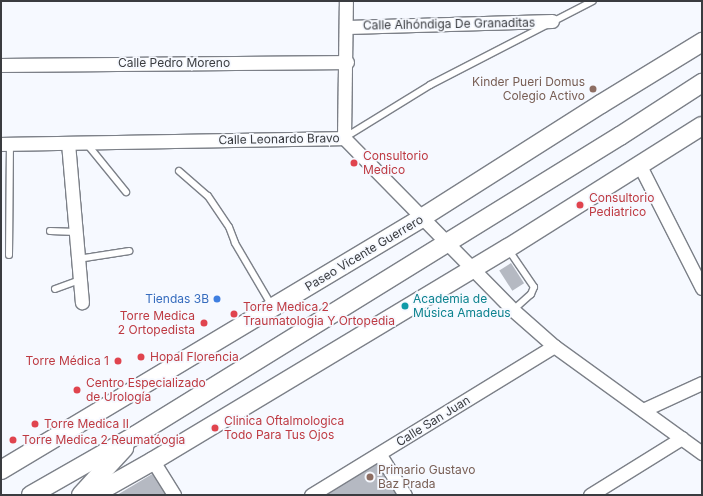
<!DOCTYPE html>
<html>
<head>
<meta charset="utf-8">
<style>
  body { margin:0 }
  #map { position:relative; width:703px; height:496px; overflow:hidden; background:#f6f9ff; font-family:Inter,sans-serif }
  div>[style] { position:absolute }
  [style*='--x'] { left:calc(var(--x)*1px); top:calc(var(--y)*1px); width:calc(var(--w)*1px); rotate:calc(var(--a)*1deg) }
  .building>* { inset:0; background:#b5b9c2; transform-origin:0 0 }
  .roads { filter:drop-shadow(1px 0 #7c8088) drop-shadow(-1px 0 #7c8088) drop-shadow(0 1px #7c8088) drop-shadow(0 -1px #7c8088) }
  .lane>* { height:6px; margin:-3px; padding:0 3px; transform-origin:3px; border-radius:3px; background:#fff }
  .street>* { height:13px; margin:-6.5px; padding:0 6.5px; transform-origin:6.5px; border-radius:6.5px; background:#fff }
  .secondary>* { height:18px; margin:-9px; padding:0 9px; transform-origin:9px; border-radius:9px; background:#fff }
  .dots>* { width:11px; height:11px; translate:-50% -50%; box-sizing:border-box; border:2px solid #f6f9ff; border-radius:50% }
  span { translate:-50% -50%; white-space:nowrap; text-align:center; line-height:1.15; -webkit-text-stroke:3.5px #f6f9ff; paint-order:stroke }
  .street-label { font-size:12px; color:#3a3c40 }
  .education-label { font-size:12px; color:#785e54 }
  .right { translate:-100% -50%; text-align:right }
  .left { translate:0 -50%; text-align:left }
  .health-label { font-size:12px; color:#be3a42 }
  .shop-label { font-size:12px; color:#366cbe }
  .culture-label { font-size:12px; color:#0d838f }
  .frame { position:absolute; inset:0; border:2px solid #3a3c40; pointer-events:none }
</style>
</head>
<body>
<div id="map">
  <div class="building">
    <div style="left:511px;top:263px;width:24px;height:14px;rotate:57deg"></div>
    <div style="clip-path:polygon(380px 460px,400px 495px,322px 495px)"></div>
    <div style="clip-path:polygon(154px 473px,167px 495px,117px 495px)"></div>
  </div>
  <div class="roads">
    <div class="lane">
      <div style="--x:344;--y:138;--w:101;--a:-31.6"></div>
      <div style="--x:430;--y:85;--w:183;--a:-27.3"></div>
      <div style="--x:87;--y:144;--w:62;--a:50.9"></div>
      <div style="--x:179;--y:171;--w:38;--a:41"></div>
      <div style="--x:208;--y:196;--w:37;--a:56"></div>
      <div style="--x:229;--y:227;--w:17;--a:69"></div>
      <div style="--x:235;--y:243;--w:73;--a:59.6"></div>
      <div style="--x:50;--y:231;--w:26;--a:2"></div>
      <div style="--x:508;--y:249;--w:46;--a:55.6"></div>
      <div style="--x:534;--y:287;--w:8;--a:113"></div>
      <div style="--x:531;--y:294;--w:24;--a:138"></div>
      <div style="--x:9;--y:255;--w:111;--a:-89.5"></div>
      <div style="--x:78;--y:259;--w:52;--a:-8.9"></div>
      <div style="--x:55;--y:289;--w:27;--a:-20"></div>
    </div>
    <div class="street">
      <div style="--x:347;--y:27;--w:205;--a:-1.7"></div>
      <div style="--x:1;--y:65;--w:346;--a:-0.5"></div>
      <div style="--x:344;--y:138;--w:241;--a:45.5"></div>
      <div style="--x:513;--y:310;--w:55;--a:41.3"></div>
      <div style="--x:554;--y:346;--w:183;--a:35.9"></div>
      <div style="--x:344;--y:138;--w:137;--a:-89.2"></div>
      <div style="--x:68;--y:143;--w:160;--a:85"></div>
      <div style="--x:1;--y:144;--w:343;--a:-1"></div>
      <div style="--x:640;--y:166;--w:137;--a:63.1"></div>
      <div style="--x:643;--y:410;--w:65;--a:-24.6"></div>
      <div style="--x:380;--y:455;--w:47;--a:58"></div>
      <div style="--x:153;--y:461;--w:40;--a:58"></div>
      <div style="--x:311;--y:495;--w:285;--a:-31.5"></div>
      <div style="--x:590;--y:495;--w:108;--a:-31.8"></div>
    </div>
    <div class="secondary">
      <div style="--x:1;--y:470;--w:492;--a:-30.9"></div>
      <div style="--x:423;--y:217;--w:211;--a:-32.4"></div>
      <div style="--x:601;--y:104;--w:119;--a:-31.5"></div>
      <div style="--x:31;--y:495;--w:121;--a:-29.7"></div>
      <div style="--x:136;--y:435;--w:569;--a:-31.71"></div>
      <div style="--x:620;--y:136;--w:98;--a:-32.9"></div>
      <div style="--x:81;--y:495;--w:64;--a:-47.5"></div>
      <div style="--x:93;--y:495;--w:69;--a:-29.5"></div>
      <div style="--x:153;--y:461;--w:414;--a:-31"></div>
      <div style="--x:508;--y:248;--w:229;--a:-32.2"></div>
    </div>
  </div>
  <div class="dots">
    <div style="left:593px;top:89px;background:#8d6e63"></div>
    <div style="left:354px;top:163px;background:#e0444e"></div>
    <div style="left:580px;top:205px;background:#e0444e"></div>
    <div style="left:217px;top:299px;background:#3f7fe0"></div>
    <div style="left:405px;top:306px;background:#0f9aa8"></div>
    <div style="left:234px;top:314px;background:#e0444e"></div>
    <div style="left:204px;top:323px;background:#e0444e"></div>
    <div style="left:141px;top:357px;background:#e0444e"></div>
    <div style="left:118px;top:361px;background:#e0444e"></div>
    <div style="left:77px;top:390px;background:#e0444e"></div>
    <div style="left:35px;top:424px;background:#e0444e"></div>
    <div style="left:215px;top:428px;background:#e0444e"></div>
    <div style="left:13px;top:440px;background:#e0444e"></div>
    <div style="left:370px;top:477px;background:#8d6e63"></div>
  </div>
  <div class="street-label">
    <span style="left:449px;top:24px;rotate:-1deg">Calle Alhóndiga De Granaditas</span>
    <span style="left:174px;top:63px">Calle Pedro Moreno</span>
    <span style="left:279px;top:139px;rotate:-1deg">Calle Leonardo Bravo</span>
    <span style="left:364px;top:253px;rotate:-31deg">Paseo Vicente Guerrero</span>
    <span style="left:433px;top:421px;rotate:-32deg">Calle San Juan</span>
  </div>
  <div class="education-label">
    <span class="right" style="left:585px;top:89px">Kinder Pueri Domus<br>Colegio Activo</span>
    <span class="left" style="left:378px;top:477px">Primario Gustavo<br>Baz Prada</span>
  </div>
  <div class="health-label">
    <span class="left" style="left:363px;top:163px">Consultorio<br>Medico</span>
    <span class="left" style="left:589px;top:205px">Consultorio<br>Pediatrico</span>
    <span class="left" style="left:243px;top:314px">Torre Medica 2<br>Traumatologia Y Ortopedia</span>
    <span class="right" style="left:195px;top:323px">Torre Medica<br>2 Ortopedista</span>
    <span class="left" style="left:150px;top:357px">Hopal Florencia</span>
    <span class="right" style="left:109px;top:361px">Torre Médica 1</span>
    <span class="left" style="left:86px;top:390px">Centro Especializado<br>de Urología</span>
    <span class="left" style="left:224px;top:428px">Clinica Oftalmologica<br>Todo Para Tus Ojos</span>
    <span class="left" style="left:44px;top:424px">Torre Medica II</span>
    <span class="left" style="left:22px;top:440px">Torre Medica 2 Reumatóogia</span>
  </div>
  <div class="shop-label">
    <span class="right" style="left:209px;top:299px">Tiendas 3B</span>
  </div>
  <div class="culture-label">
    <span class="left" style="left:413px;top:306px">Academia de<br>Música Amadeus</span>
  </div>
  <div class="frame"></div>
</div>
</body>
</html>
